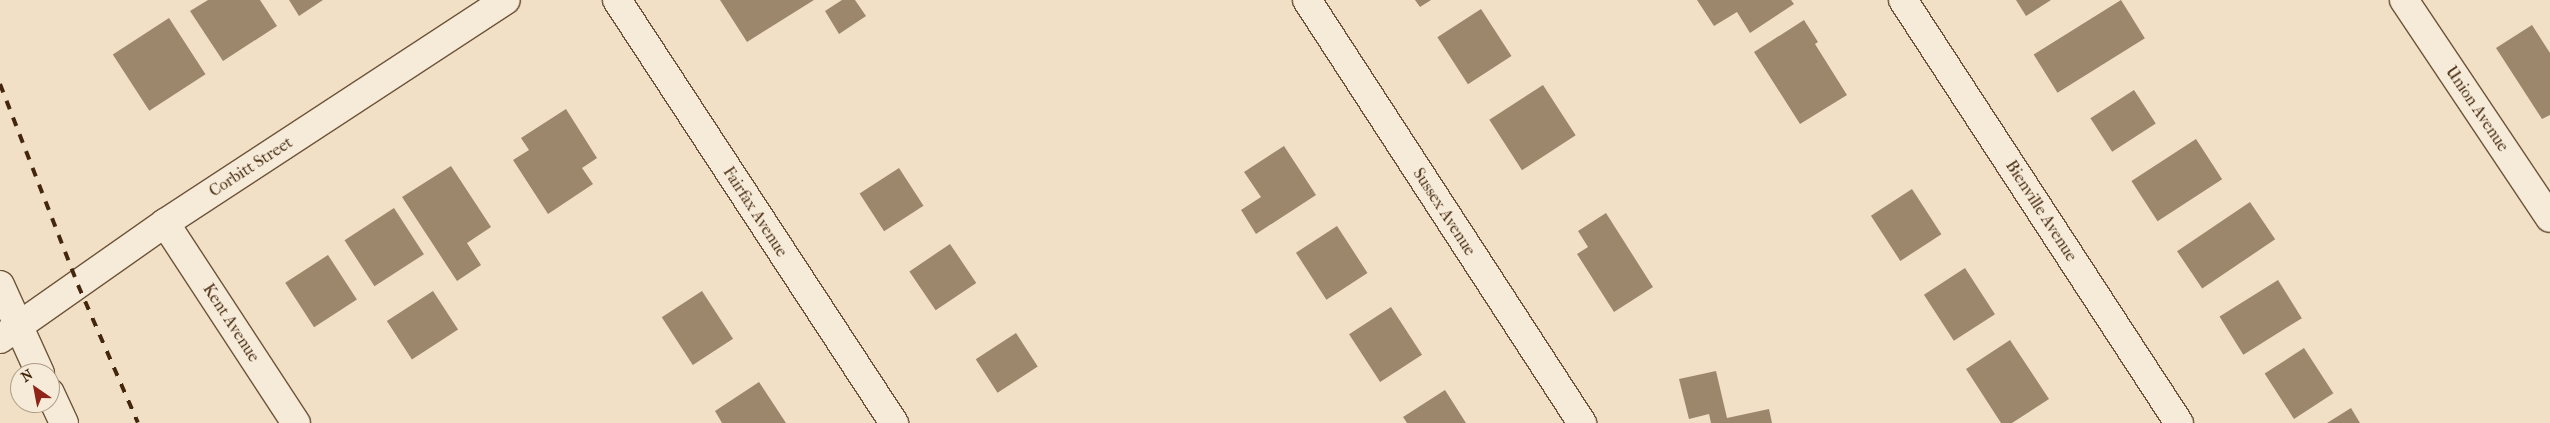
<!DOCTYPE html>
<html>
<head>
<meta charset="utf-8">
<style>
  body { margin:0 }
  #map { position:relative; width:2550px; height:423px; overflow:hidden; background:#f1e0c5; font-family:"IM FELL French Canon",serif }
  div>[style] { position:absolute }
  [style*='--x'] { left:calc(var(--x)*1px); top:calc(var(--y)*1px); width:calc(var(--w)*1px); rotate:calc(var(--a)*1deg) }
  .building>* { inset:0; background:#9d876c; transform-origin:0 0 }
  .roads { filter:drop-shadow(1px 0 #6e543a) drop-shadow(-1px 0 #6e543a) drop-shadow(0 1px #6e543a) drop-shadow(0 -1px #6e543a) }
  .street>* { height:28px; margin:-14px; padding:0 14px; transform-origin:14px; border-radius:14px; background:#f6ebd9 }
  .secondary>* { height:28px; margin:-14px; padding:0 14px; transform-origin:14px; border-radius:14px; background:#f6ebd9 }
  .rail>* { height:4px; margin-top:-2px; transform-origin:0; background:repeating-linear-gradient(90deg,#43260b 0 9px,transparent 0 18px) }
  span { translate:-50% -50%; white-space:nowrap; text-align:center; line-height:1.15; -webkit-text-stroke:4.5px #f6ebd9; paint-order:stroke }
  .street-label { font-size:16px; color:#43260b }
  .north { position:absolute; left:10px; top:363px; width:50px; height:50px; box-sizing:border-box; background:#f6ebd9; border:1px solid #ae9c87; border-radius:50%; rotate:327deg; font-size:14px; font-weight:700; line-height:20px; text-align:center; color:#43260b }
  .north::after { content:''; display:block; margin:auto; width:18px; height:22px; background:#8f2418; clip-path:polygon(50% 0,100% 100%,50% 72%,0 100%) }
</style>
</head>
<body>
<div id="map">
  <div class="building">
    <div style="clip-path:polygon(208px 0,260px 0,277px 26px,223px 61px,190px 11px)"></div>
    <div style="clip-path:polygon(289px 0,323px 0,299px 16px)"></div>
    <div style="clip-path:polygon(720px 0,814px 0,747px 42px)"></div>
    <div style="clip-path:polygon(842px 0,855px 0,866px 16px,839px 34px,825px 11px)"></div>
    <div style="clip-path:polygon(1415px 0,1431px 0,1420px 7px)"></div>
    <div style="clip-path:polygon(1697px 0,1791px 0,1794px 4px,1750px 33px,1737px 12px,1714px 26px)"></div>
    <div style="clip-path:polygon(2016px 0,2051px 0,2026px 16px)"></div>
    <div style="left:2121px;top:0;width:45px;height:103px;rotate:58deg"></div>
    <div style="left:1481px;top:9px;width:56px;height:52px;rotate:57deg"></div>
    <div style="left:169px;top:18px;width:67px;height:67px;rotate:57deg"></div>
    <div style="clip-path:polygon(1804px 20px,1818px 42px,1815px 44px,1847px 95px,1800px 124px,1754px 52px)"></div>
    <div style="clip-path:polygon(2532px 25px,2550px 53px,2550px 115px,2542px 119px,2496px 48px)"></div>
    <div style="left:1543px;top:85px;width:60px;height:64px;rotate:57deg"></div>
    <div style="left:2134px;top:90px;width:40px;height:52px;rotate:57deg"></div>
    <div style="clip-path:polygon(566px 109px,597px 158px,582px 168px,593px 184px,548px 214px,513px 160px,529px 150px,521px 138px)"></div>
    <div style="left:2196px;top:139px;width:48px;height:77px;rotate:57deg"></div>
    <div style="clip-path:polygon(1284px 146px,1316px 195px,1256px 234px,1241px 210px,1261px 197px,1244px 172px)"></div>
    <div style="clip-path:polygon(451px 166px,491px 227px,467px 243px,481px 265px,457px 281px,402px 197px)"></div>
    <div style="left:899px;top:168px;width:45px;height:47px;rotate:57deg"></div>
    <div style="left:1912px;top:189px;width:54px;height:49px;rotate:57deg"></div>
    <div style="left:2250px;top:202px;width:45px;height:88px;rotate:56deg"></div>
    <div style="left:394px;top:208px;width:55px;height:59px;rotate:57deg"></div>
    <div style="clip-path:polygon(1606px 213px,1653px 287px,1614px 312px,1577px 254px,1588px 247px,1578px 231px)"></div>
    <div style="left:1337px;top:226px;width:56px;height:49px;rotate:57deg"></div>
    <div style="left:950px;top:244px;width:47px;height:49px;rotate:56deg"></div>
    <div style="left:328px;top:255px;width:53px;height:51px;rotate:57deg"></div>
    <div style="left:1965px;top:268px;width:55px;height:49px;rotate:57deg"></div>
    <div style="left:2278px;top:280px;width:45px;height:69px;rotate:58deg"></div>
    <div style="left:433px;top:291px;width:46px;height:55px;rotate:57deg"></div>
    <div style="left:702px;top:291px;width:57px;height:48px;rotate:57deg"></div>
    <div style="left:1391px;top:307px;width:57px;height:50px;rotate:57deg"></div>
    <div style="left:1016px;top:333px;width:40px;height:48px;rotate:57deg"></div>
    <div style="clip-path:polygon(2010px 340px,2049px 399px,2012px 423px,2001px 423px,1966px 369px)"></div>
    <div style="left:2304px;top:348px;width:54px;height:47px;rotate:57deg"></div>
    <div style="clip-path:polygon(1716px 371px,1727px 418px,1769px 409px,1772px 423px,1711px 423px,1709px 414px,1689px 419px,1679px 379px)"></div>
    <div style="clip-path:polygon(759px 382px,786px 423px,722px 423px,715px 411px)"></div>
    <div style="clip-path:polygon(1445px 390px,1466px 423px,1407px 423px,1403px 417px)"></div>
    <div style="clip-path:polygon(2351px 408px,2360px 423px,2327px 423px)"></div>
  </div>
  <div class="roads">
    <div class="street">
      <div style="--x:617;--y:0;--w:506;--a:56.78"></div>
      <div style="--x:1307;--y:0;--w:505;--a:56.97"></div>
      <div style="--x:1903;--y:0;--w:505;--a:56.88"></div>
      <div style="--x:165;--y:223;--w:239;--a:56.8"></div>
    </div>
    <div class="secondary">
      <div style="--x:2404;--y:0;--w:262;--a:56.2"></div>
      <div style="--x:0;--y:285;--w:97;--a:65.6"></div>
      <div style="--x:0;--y:339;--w:202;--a:-35.1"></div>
      <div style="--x:165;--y:223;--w:407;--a:-33.2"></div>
      <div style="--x:50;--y:393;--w:33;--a:65"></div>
    </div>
  </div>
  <div class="rail">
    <div style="--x:0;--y:84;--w:216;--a:68.8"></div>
    <div style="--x:78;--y:285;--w:150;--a:66.5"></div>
  </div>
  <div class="street-label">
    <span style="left:2477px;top:109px;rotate:56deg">Union Avenue</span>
    <span style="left:251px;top:167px;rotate:-33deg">Corbitt Street</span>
    <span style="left:2041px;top:211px;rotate:57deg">Bienville Avenue</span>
    <span style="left:755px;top:212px;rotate:57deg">Fairfax Avenue</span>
    <span style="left:1444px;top:212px;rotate:57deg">Sussex Avenue</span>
    <span style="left:231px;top:323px;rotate:57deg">Kent Avenue</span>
  </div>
  <div class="north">N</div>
</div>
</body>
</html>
